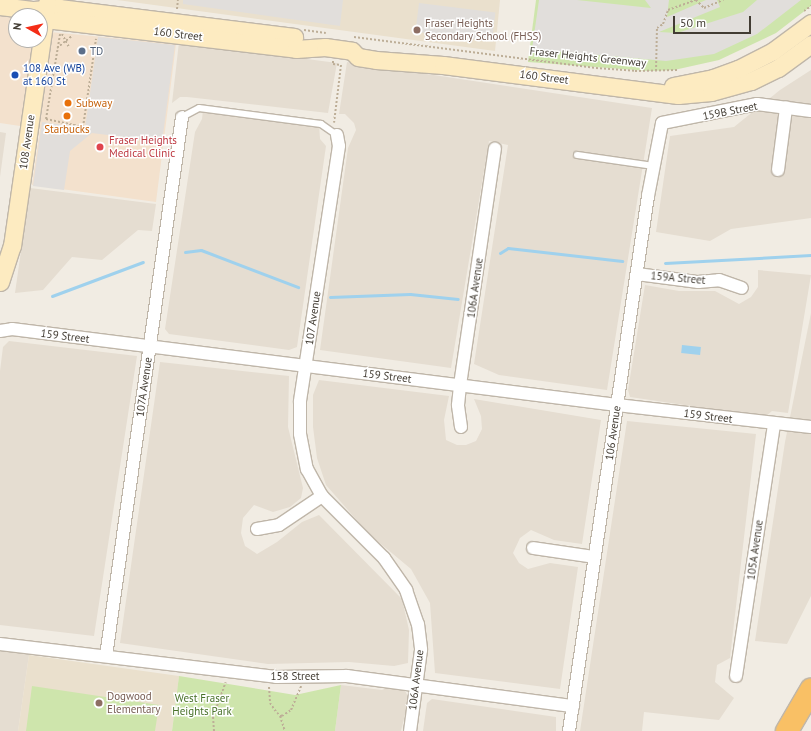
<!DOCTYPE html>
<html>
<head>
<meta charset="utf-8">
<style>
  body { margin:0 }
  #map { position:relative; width:811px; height:731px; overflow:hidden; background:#f1ece3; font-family:"PT Sans",sans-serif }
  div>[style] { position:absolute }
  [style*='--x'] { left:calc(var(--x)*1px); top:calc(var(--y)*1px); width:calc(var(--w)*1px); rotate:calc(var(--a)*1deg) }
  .residential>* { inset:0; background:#e5ddd1 }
  .commercial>* { inset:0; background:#f3e1cd }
  .education>* { inset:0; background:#eae0cd }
  .green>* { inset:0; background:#cee5ac }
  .parking>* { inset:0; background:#e1dedb; transform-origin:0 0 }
  .water>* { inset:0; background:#9fd1ed; transform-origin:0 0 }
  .stream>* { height:3px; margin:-1.5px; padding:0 1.5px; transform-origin:1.5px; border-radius:1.5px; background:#9fd1ed }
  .path>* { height:2px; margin-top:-1px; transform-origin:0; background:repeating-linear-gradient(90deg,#bdae97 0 2px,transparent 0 4px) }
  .roads { filter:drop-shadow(1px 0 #bfb6a9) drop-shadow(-1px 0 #bfb6a9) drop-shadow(0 1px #bfb6a9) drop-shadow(0 -1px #bfb6a9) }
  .lane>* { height:6px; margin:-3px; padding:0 3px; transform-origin:3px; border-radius:3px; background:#fff }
  .street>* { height:12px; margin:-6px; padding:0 6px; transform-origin:6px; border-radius:6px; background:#fff }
  .secondary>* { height:17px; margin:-8.5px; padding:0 8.5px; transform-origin:8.5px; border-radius:8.5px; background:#fdebc1 }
  .highway>* { height:22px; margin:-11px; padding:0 11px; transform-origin:11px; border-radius:11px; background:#f9c065 }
  .dots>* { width:11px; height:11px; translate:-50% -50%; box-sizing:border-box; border:2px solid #fff; border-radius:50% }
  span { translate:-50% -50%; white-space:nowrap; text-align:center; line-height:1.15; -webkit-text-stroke:3px #fff; paint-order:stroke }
  .education-label { font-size:11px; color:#785e54 }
  .left { translate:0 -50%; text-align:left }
  .street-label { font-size:11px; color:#423c33 }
  .service-label { font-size:11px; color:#4e5e75 }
  .transit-label { font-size:11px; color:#164399 }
  .food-label { font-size:11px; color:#c56008 }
  .health-label { font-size:11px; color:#be3a42 }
  .park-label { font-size:11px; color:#487129 }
  .north { position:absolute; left:8px; top:8px; width:40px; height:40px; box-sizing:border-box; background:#fff; border:1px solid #b3b1ad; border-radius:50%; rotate:278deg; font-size:11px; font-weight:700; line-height:16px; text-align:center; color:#423c33 }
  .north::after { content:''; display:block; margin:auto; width:14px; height:18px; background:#f42d17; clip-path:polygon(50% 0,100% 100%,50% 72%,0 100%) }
  .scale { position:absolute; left:673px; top:16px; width:78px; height:18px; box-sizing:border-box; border:2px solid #423c33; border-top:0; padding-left:5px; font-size:12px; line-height:14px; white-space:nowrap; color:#423c33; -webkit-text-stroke:3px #fff; paint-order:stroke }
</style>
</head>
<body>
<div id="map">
  <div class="residential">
    <div style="clip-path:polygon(179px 42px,337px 63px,328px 113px,187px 97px,180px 97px,172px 103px)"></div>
    <div style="clip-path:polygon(347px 62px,652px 108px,607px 390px,499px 375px,474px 364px,508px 145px,489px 141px,451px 368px,320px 350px,348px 148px,356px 130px,354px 123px,345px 114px,339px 114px)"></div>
    <div style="clip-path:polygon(811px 70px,811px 218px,731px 229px,710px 241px,656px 232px,670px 136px,734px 127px,780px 90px)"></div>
    <div style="clip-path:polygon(203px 110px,319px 124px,320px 139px,326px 146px,297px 347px,289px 350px,169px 334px,165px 329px,195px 132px,202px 119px)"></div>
    <div style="clip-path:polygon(0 132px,6px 133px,0 177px)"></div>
    <div style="clip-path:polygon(30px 188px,156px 204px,152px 231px,138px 230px,102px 260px,72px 257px,43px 290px,15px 293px)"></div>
    <div style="clip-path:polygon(758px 270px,811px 275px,788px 413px,772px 411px,765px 417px,630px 397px,628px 390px,645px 285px,679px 291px,715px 291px,739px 304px,751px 297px,758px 287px)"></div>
    <div style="clip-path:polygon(811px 313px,811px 596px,787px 644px,755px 641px,785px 442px)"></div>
    <div style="clip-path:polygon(9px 341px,137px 356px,94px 636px,0 625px,0 371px,3px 347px)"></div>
    <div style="clip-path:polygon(160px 362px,289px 376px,288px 427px,303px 488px,301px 498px,290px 507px,273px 512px,254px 505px,243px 518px,241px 533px,245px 546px,257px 554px,277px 542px,302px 522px,319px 515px,402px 599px,409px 630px,408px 663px,394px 666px,349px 662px,268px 664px,120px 643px)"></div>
    <div style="clip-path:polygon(319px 380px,449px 396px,444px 420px,446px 440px,457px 445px,466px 445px,476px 441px,482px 429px,481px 416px,474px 399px,601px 420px,582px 544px,554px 540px,531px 530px,520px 538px,513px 553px,519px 563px,528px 569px,550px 563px,578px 567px,560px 689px,435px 673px,430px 603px,411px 569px,369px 534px,326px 485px,317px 458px,313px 427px,313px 395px)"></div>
    <div style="clip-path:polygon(627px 421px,756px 434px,730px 658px,717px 665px,715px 682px,734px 698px,719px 720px,644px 712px,642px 731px,580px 731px)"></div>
    <div style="clip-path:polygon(0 649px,23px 652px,29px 655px,18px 731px,0 731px)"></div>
    <div style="clip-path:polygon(341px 685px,382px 690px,389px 687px,405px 691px,409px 698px,401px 731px,335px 731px)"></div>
    <div style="clip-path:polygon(432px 699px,556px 717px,556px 731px,423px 731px,427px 703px)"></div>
  </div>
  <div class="commercial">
    <div style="clip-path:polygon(0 0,25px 0,23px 16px,16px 16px,16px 40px,40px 40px,40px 31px,176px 44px,156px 202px,32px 185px,40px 129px,0 123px)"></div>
  </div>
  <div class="education">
    <div style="clip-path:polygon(117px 0,500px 0,495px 51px)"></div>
    <div style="clip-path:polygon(29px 655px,179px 676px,172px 731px,18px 731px)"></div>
  </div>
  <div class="green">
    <div style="clip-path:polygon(536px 0,811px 0,811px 6px,776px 33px,719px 60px,674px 70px,649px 71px,528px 62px)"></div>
    <div style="clip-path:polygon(179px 676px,295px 695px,341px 685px,335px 731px,172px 731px)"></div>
    <div style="clip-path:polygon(32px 686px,159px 705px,155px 731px,26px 731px)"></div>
  </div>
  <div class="parking">
    <div style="clip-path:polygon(183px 0,343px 0,340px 26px,183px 4px)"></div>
    <div style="clip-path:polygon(539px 0,577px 0,651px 8px,645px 0,669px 0,667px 17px,706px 0,717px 0,720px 7px,659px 32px,677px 33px,743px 12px,757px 0,801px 0,757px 34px,714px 54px,666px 61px,532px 49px)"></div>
    <div style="left:419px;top:3px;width:77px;height:29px;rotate:7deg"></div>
    <div style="clip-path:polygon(98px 37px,175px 45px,162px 142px,92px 133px,70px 151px,64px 190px,33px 186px,42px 122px,85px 128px)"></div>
  </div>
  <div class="water">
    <div style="left:682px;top:345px;width:19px;height:8px;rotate:6deg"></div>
  </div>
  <div class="stream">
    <div style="--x:185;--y:252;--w:16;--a:-7"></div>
    <div style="--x:201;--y:250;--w:104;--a:20.9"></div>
    <div style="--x:500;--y:253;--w:9;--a:-32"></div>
    <div style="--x:508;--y:248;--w:115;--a:6.5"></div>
    <div style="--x:665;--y:263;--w:146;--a:-3.1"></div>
    <div style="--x:52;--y:296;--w:97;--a:-20.5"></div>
    <div style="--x:330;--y:297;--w:80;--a:-2.1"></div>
    <div style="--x:410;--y:294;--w:48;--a:5.9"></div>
  </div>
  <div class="path">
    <div style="--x:696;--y:0;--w:11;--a:45"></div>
    <div style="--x:704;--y:8;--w:21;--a:-23"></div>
    <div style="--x:177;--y:9;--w:9;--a:-84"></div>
    <div style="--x:804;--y:11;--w:9;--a:-36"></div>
    <div style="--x:304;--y:30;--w:22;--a:8"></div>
    <div style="--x:62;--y:34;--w:15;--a:62"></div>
    <div style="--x:354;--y:37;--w:244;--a:7.3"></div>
    <div style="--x:596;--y:68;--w:39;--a:4"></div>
    <div style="--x:635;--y:71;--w:42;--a:-1.4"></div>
    <div style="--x:57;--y:48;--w:19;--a:-39"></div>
    <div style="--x:333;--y:61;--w:3;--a:90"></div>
    <div style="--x:333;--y:64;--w:8;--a:7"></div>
    <div style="--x:341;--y:65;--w:58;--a:96.9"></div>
    <div style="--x:656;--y:71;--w:43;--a:-88.7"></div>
    <div style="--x:657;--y:28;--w:7;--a:-34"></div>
    <div style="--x:663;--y:24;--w:15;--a:-70"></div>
    <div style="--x:668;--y:10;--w:30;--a:-20"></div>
    <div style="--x:46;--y:119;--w:38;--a:12"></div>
    <div style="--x:83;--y:127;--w:89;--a:-81.6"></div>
    <div style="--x:46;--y:119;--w:86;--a:-80.6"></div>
    <div style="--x:269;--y:687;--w:16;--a:86"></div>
    <div style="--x:270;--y:703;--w:12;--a:55"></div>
    <div style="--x:277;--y:713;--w:6;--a:31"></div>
    <div style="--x:282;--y:716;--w:11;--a:-34"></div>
    <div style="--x:291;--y:710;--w:26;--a:-67"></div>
    <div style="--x:280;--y:716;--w:16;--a:72"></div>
    <div style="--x:214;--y:731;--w:14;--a:-94"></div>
    <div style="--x:213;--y:717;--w:37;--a:-70"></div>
  </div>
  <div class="roads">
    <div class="lane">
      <div style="--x:182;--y:117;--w:19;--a:-28"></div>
      <div style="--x:199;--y:108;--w:123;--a:7.5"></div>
      <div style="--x:321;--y:124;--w:19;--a:35"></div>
      <div style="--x:577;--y:155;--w:78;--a:8.1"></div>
    </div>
    <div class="street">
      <div style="--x:337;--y:135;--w:11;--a:80"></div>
      <div style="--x:339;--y:146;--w:259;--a:98.7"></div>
      <div style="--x:300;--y:402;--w:32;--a:90"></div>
      <div style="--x:300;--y:434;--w:36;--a:79"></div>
      <div style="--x:307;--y:469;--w:31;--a:61"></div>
      <div style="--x:322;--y:496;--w:88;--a:45"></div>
      <div style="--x:384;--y:558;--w:39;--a:55"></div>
      <div style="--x:406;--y:590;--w:36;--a:71"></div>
      <div style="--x:418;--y:624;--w:26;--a:83"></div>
      <div style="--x:421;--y:650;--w:82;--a:97.7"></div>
      <div style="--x:778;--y:170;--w:63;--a:-82.6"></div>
      <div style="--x:637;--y:274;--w:62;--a:7.5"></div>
      <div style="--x:698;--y:282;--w:21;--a:-5"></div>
      <div style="--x:719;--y:280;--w:24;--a:19"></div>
      <div style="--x:0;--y:331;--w:12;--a:-9"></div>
      <div style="--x:12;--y:329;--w:610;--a:7.16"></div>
      <div style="--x:617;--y:405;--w:195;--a:6.5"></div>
      <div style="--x:461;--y:427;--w:22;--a:-98"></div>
      <div style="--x:458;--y:405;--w:20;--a:-84"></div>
      <div style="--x:460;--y:385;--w:239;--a:-81.6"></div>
      <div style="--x:257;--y:529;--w:22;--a:-10"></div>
      <div style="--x:279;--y:525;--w:52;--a:-34"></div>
      <div style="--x:533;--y:548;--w:62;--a:8.4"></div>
      <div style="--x:0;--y:644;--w:278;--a:6.8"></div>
      <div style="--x:276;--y:677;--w:71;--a:-0.8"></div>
      <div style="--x:347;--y:676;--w:228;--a:7.6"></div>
      <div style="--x:106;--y:656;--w:544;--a:-81.97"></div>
      <div style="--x:736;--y:676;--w:255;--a:-81.4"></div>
      <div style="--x:569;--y:731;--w:541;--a:-81.6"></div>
      <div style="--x:648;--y:196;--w:74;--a:-79.1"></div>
      <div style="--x:662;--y:123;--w:97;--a:-11.3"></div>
      <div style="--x:757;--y:104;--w:54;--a:7.4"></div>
    </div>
    <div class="secondary">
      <div style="--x:0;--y:6;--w:34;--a:7"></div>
      <div style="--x:34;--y:10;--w:25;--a:-5"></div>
      <div style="--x:59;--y:8;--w:237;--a:7"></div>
      <div style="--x:34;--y:10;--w:22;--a:27"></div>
      <div style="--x:54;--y:20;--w:244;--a:6.8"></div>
      <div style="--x:296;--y:49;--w:29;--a:-4"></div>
      <div style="--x:325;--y:47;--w:27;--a:8"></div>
      <div style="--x:352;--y:51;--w:8;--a:45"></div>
      <div style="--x:358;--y:57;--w:18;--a:9"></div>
      <div style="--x:376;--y:60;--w:67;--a:4.3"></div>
      <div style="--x:443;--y:65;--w:237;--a:7.3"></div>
      <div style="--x:678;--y:95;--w:33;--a:-5"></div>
      <div style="--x:711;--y:92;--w:41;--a:-15.4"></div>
      <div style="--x:751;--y:81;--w:30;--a:-26"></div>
      <div style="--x:778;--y:68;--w:41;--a:-36"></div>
      <div style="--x:673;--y:86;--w:41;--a:-11.3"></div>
      <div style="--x:713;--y:78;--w:27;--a:-20"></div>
      <div style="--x:738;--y:69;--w:39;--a:-27"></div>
      <div style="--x:773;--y:51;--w:47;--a:-36.4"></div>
      <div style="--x:0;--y:282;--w:38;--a:-72"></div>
      <div style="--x:12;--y:246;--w:245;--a:-81.8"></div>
    </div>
    <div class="highway">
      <div style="--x:787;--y:731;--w:48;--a:-59.7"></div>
    </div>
  </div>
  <div class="dots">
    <div style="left:417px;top:30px;background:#8d6e63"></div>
    <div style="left:82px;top:51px;background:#5c6f8a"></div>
    <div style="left:15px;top:75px;background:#1a4fb4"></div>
    <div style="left:68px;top:103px;background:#e8710a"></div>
    <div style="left:67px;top:116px;background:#e8710a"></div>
    <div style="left:100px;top:147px;background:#e0444e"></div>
    <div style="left:99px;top:703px;background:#8d6e63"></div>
  </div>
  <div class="education-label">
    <span class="left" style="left:425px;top:30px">Fraser Heights<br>Secondary School (FHSS)</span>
    <span class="left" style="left:107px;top:703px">Dogwood<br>Elementary</span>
  </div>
  <div class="street-label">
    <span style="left:178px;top:34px;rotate:7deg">160 Street</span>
    <span style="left:588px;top:57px;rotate:6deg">Fraser Heights Greenway</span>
    <span style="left:544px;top:77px;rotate:7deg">160 Street</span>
    <span style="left:730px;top:111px;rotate:-11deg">159B Street</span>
    <span style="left:27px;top:142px;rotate:-82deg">108 Avenue</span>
    <span style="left:678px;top:278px;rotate:5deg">159A Street</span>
    <span style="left:475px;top:288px;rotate:-82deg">106A Avenue</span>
    <span style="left:313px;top:318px;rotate:-82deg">107 Avenue</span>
    <span style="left:65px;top:336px;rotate:7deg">159 Street</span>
    <span style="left:387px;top:376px;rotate:7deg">159 Street</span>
    <span style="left:144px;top:387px;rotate:-82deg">107A Avenue</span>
    <span style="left:708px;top:416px;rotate:7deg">159 Street</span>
    <span style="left:613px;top:433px;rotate:-82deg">106 Avenue</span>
    <span style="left:755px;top:550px;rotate:-82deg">105A Avenue</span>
    <span style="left:295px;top:676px">158 Street</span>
    <span style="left:416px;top:680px;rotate:-83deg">106A Avenue</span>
  </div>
  <div class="service-label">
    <span class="left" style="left:90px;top:51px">TD</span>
  </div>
  <div class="transit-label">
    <span class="left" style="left:23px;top:75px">108 Ave (WB)<br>at 160 St</span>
  </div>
  <div class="food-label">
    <span class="left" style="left:76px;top:103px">Subway</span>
    <span style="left:67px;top:129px">Starbucks</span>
  </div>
  <div class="health-label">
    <span class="left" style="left:109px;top:147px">Fraser Heights<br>Medical Clinic</span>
  </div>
  <div class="park-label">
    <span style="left:202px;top:705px">West Fraser<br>Heights Park</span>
  </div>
  <div class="north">N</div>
  <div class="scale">50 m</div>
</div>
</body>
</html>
